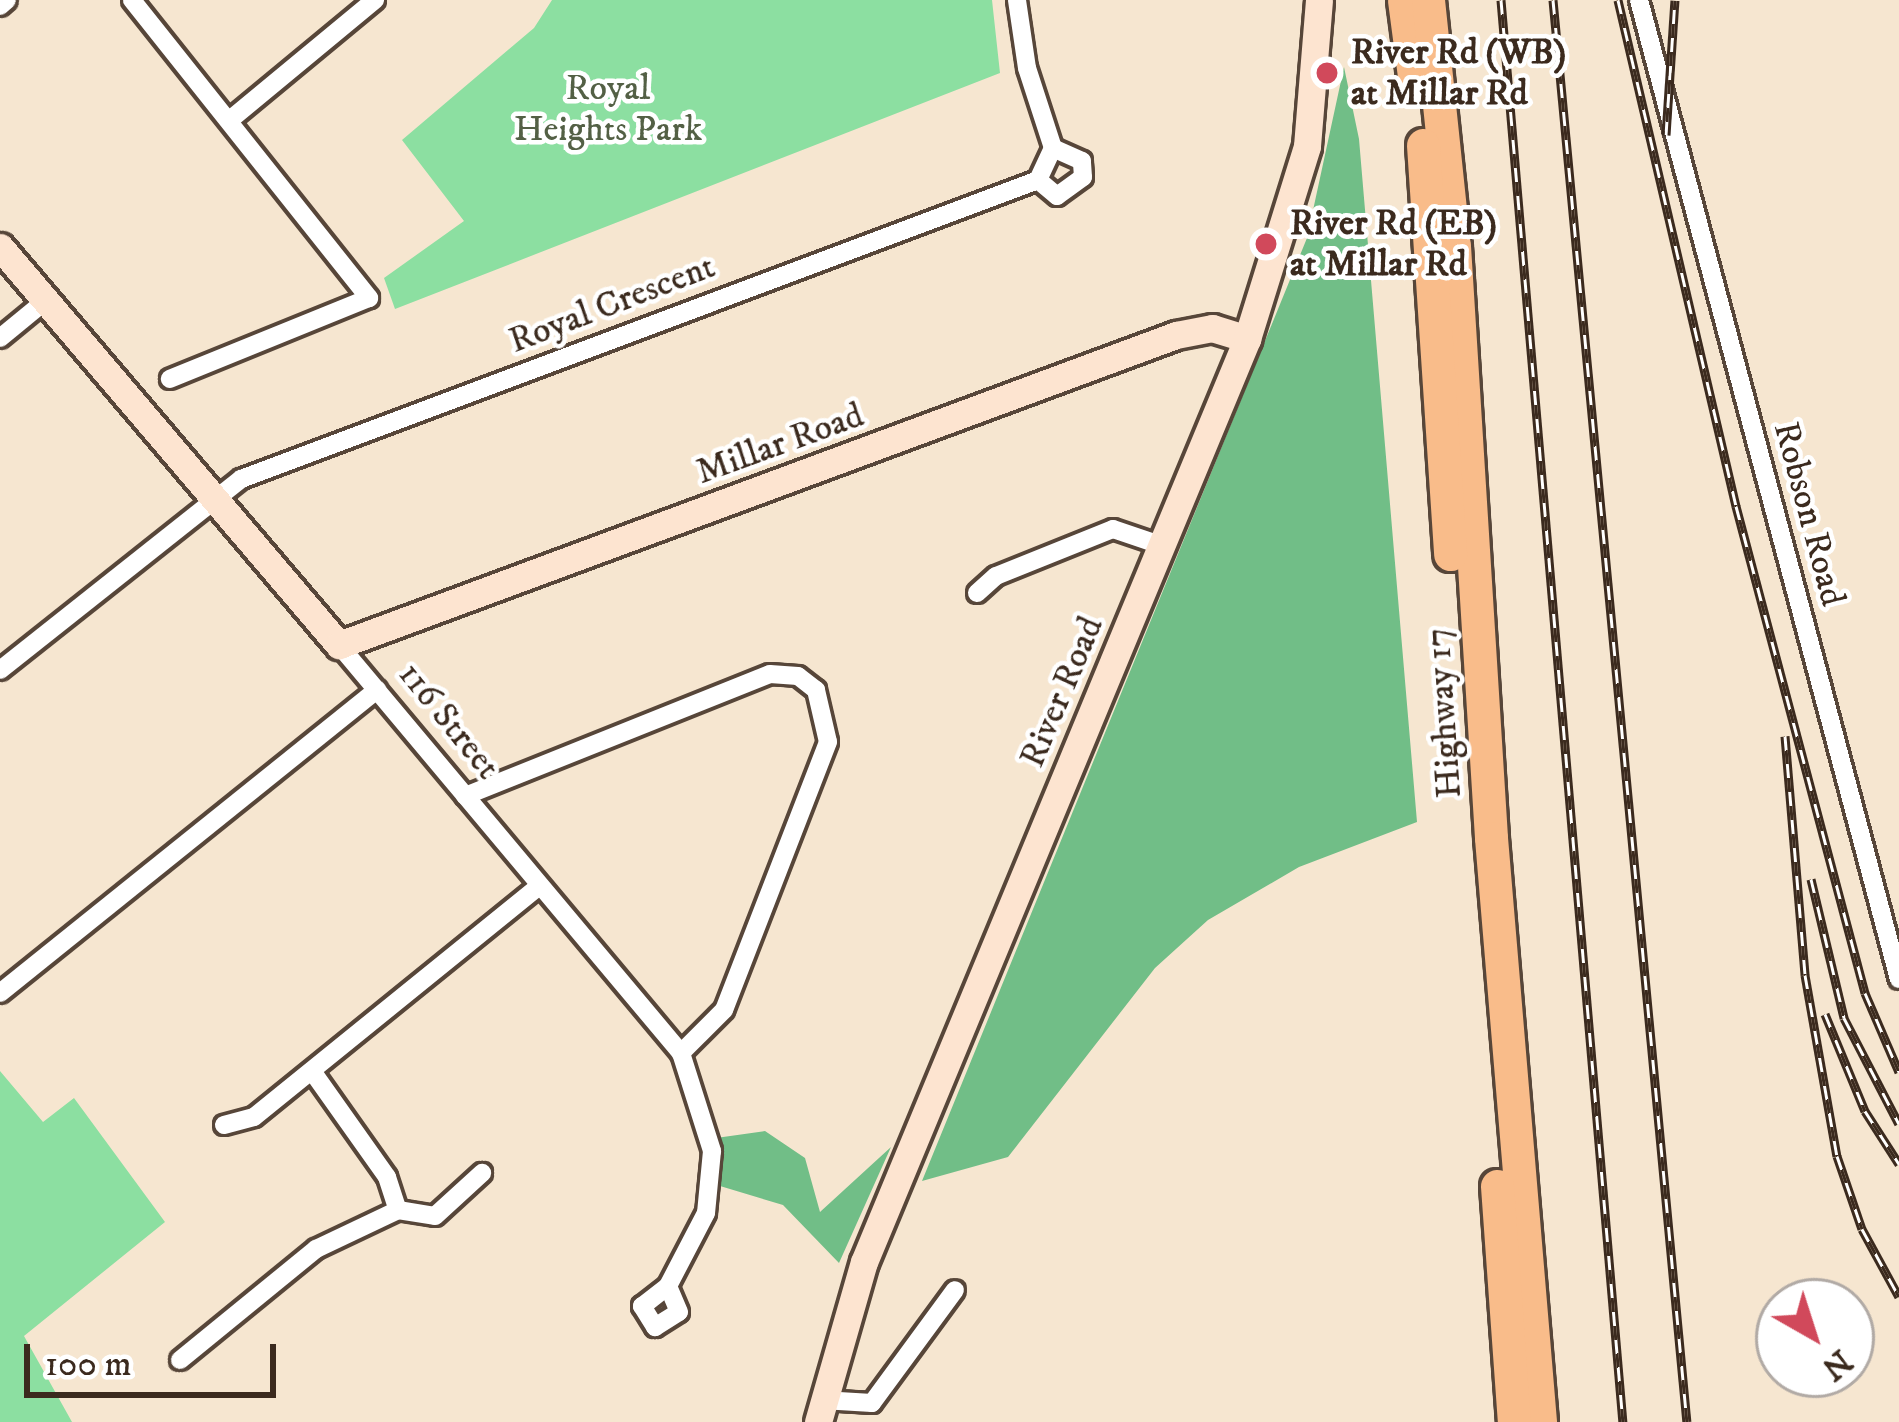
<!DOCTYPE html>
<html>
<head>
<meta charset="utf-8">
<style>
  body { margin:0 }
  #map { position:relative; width:1899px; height:1422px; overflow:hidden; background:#f6e6d0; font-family:"IM FELL DW Pica",serif }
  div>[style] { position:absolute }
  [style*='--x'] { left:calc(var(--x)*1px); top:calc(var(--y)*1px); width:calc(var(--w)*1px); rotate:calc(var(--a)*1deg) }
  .green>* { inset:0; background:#8cdfa1 }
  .forest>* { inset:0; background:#71be87 }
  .roads { filter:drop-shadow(3px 0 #574639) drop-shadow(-3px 0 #574639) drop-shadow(0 3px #574639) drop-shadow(0 -3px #574639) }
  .street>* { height:18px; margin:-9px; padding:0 9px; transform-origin:9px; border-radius:9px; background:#fff }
  .secondary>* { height:27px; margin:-13.5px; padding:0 13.5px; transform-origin:13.5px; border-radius:13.5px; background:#fde4d0 }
  .highway>* { height:33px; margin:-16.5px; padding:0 16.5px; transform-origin:16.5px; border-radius:16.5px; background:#f9bc8a }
  .rail>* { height:9px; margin-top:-4.5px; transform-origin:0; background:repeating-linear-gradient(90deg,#fff 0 14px,#3b2a1e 0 28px); box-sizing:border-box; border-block:3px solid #3b2a1e }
  .dots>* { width:33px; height:33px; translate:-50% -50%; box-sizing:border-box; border:6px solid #fff; border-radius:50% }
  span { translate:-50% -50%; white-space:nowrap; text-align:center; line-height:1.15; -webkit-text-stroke:9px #fff; paint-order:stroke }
  .poi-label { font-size:36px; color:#3b2a1e; font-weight:700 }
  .left { translate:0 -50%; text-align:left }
  .park-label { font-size:36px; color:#536045 }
  .street-label { font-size:36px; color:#3b2a1e }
  .north { position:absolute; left:1755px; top:1278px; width:120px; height:120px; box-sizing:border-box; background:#fff; border:3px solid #b1aaa5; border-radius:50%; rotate:141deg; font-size:33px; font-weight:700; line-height:48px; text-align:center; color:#3b2a1e }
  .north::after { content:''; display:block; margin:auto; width:42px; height:54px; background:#d1495b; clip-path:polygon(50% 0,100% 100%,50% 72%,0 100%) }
  .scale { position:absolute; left:24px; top:1344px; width:252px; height:54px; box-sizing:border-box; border:6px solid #3b2a1e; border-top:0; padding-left:15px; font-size:36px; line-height:42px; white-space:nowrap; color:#3b2a1e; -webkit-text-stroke:9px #fff; paint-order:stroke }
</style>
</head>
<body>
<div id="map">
  <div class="green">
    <div style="clip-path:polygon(552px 0,992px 0,1000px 73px,395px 309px,384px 278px,464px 221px,402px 140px,534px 28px)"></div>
    <div style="clip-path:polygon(0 1071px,43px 1122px,74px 1098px,165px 1222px,24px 1336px,72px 1422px,0 1422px)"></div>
  </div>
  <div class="forest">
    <div style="clip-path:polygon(1344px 67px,1359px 139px,1417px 822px,1299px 867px,1208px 920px,1155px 968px,1008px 1157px,922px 1181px,1307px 238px)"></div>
    <div style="clip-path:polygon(765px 1131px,805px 1158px,820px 1212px,891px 1147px,839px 1263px,783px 1205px,720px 1186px,716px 1138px)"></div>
  </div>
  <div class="roads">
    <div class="street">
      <div style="--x:132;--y:0;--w:381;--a:51.5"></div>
      <div style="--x:369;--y:298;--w:215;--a:157.9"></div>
      <div style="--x:1639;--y:0;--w:1013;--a:75.13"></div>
      <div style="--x:0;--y:6;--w:9;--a:-41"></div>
      <div style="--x:231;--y:119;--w:187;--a:-39.6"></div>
      <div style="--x:1038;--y:180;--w:25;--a:40"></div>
      <div style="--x:1057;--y:196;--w:32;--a:-36"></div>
      <div style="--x:1083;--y:177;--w:16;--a:-94"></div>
      <div style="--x:1082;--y:161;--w:32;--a:-156"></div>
      <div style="--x:0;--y:338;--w:58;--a:-39.4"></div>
      <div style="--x:977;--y:593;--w:25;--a:-42"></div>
      <div style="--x:996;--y:576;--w:126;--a:-21.9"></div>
      <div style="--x:1113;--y:529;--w:53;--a:18.8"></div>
      <div style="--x:339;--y:645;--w:532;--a:50.03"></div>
      <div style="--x:681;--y:1053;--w:103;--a:72.4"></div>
      <div style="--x:712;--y:1151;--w:62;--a:95.5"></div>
      <div style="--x:706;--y:1213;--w:82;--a:117.5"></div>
      <div style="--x:668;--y:1286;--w:33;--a:142"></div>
      <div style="--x:642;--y:1306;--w:25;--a:58"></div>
      <div style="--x:655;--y:1327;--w:28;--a:-32"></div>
      <div style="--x:679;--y:1312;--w:28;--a:-113"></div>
      <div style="--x:0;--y:670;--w:308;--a:-38.4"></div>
      <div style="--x:241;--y:479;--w:851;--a:-20.56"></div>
      <div style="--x:1038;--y:180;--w:35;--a:-65"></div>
      <div style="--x:1053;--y:148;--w:84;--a:-108"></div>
      <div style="--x:1027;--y:68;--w:69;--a:-98.4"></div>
      <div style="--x:465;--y:796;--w:328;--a:-21.8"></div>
      <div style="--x:770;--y:674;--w:28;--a:4"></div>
      <div style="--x:798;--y:676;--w:23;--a:38"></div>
      <div style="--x:816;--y:690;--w:53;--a:77"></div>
      <div style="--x:828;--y:742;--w:287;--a:111.2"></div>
      <div style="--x:724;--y:1010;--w:61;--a:135"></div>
      <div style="--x:0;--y:993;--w:484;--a:-38.8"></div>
      <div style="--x:312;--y:1071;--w:130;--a:54.7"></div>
      <div style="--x:387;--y:1177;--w:35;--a:72"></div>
      <div style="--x:398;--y:1210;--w:37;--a:9"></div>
      <div style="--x:435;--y:1216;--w:64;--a:-42.5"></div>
      <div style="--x:224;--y:1125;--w:31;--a:-15"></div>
      <div style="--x:254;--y:1117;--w:367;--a:-39"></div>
      <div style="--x:180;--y:1360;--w:176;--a:-39.2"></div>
      <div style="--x:316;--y:1249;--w:91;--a:-25.4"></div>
      <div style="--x:822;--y:1400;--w:50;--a:3.4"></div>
      <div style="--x:872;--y:1403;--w:140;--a:-53.7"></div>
    </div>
    <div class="secondary">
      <div style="--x:0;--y:247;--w:523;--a:49.58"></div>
      <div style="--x:339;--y:645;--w:893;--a:-20.32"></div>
      <div style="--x:1176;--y:335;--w:37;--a:-11"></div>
      <div style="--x:1212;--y:328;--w:37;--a:17"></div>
      <div style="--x:818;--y:1422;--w:166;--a:-74"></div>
      <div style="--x:864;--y:1262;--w:999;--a:-67.46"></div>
      <div style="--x:1247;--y:339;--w:202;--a:-72.7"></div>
      <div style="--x:1307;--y:146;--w:146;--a:-85.3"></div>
    </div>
    <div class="highway">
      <div style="--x:1404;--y:0;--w:77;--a:82.5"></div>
      <div style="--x:1428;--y:0;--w:247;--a:84"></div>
      <div style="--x:1454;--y:246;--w:593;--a:86.42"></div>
      <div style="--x:1491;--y:838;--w:586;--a:85.2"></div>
      <div style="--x:1423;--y:145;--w:410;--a:86.2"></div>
      <div style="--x:1497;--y:1186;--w:237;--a:85.9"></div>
    </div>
  </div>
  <div class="rail">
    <div style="--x:1501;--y:0;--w:1427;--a:85.1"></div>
    <div style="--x:1553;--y:0;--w:1428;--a:84.62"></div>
    <div style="--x:1618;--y:0;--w:520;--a:76.87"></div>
    <div style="--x:1736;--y:506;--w:504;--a:75.16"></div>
    <div style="--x:1865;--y:993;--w:86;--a:66.7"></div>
    <div style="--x:1666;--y:135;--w:135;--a:-86.2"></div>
    <div style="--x:1785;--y:736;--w:240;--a:85.2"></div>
    <div style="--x:1805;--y:975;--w:184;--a:80"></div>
    <div style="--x:1837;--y:1156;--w:77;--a:71.1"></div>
    <div style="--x:1862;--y:1229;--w:77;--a:61.4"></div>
    <div style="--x:1811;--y:879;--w:143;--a:76.6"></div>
    <div style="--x:1844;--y:1018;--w:119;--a:62.6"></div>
    <div style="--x:1825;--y:1014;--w:105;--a:67.6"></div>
    <div style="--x:1865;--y:1111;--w:63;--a:57.3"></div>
  </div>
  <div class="dots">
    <div style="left:1327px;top:73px;background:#d1495b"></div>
    <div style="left:1266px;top:244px;background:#d1495b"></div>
  </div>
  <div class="poi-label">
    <span class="left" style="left:1351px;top:73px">River Rd (WB)<br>at Millar Rd</span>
    <span class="left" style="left:1290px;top:244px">River Rd (EB)<br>at Millar Rd</span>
  </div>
  <div class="park-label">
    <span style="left:608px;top:109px">Royal<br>Heights Park</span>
  </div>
  <div class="street-label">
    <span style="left:612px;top:304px;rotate:-21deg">Royal Crescent</span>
    <span style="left:780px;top:444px;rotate:-20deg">Millar Road</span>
    <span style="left:1809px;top:514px;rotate:75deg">Robson Road</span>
    <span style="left:1062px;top:692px;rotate:-67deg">River Road</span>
    <span style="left:1444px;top:713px;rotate:-94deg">Highway 17</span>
    <span style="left:449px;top:721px;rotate:51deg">116 Street</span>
  </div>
  <div class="north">N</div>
  <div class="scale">100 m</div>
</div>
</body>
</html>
